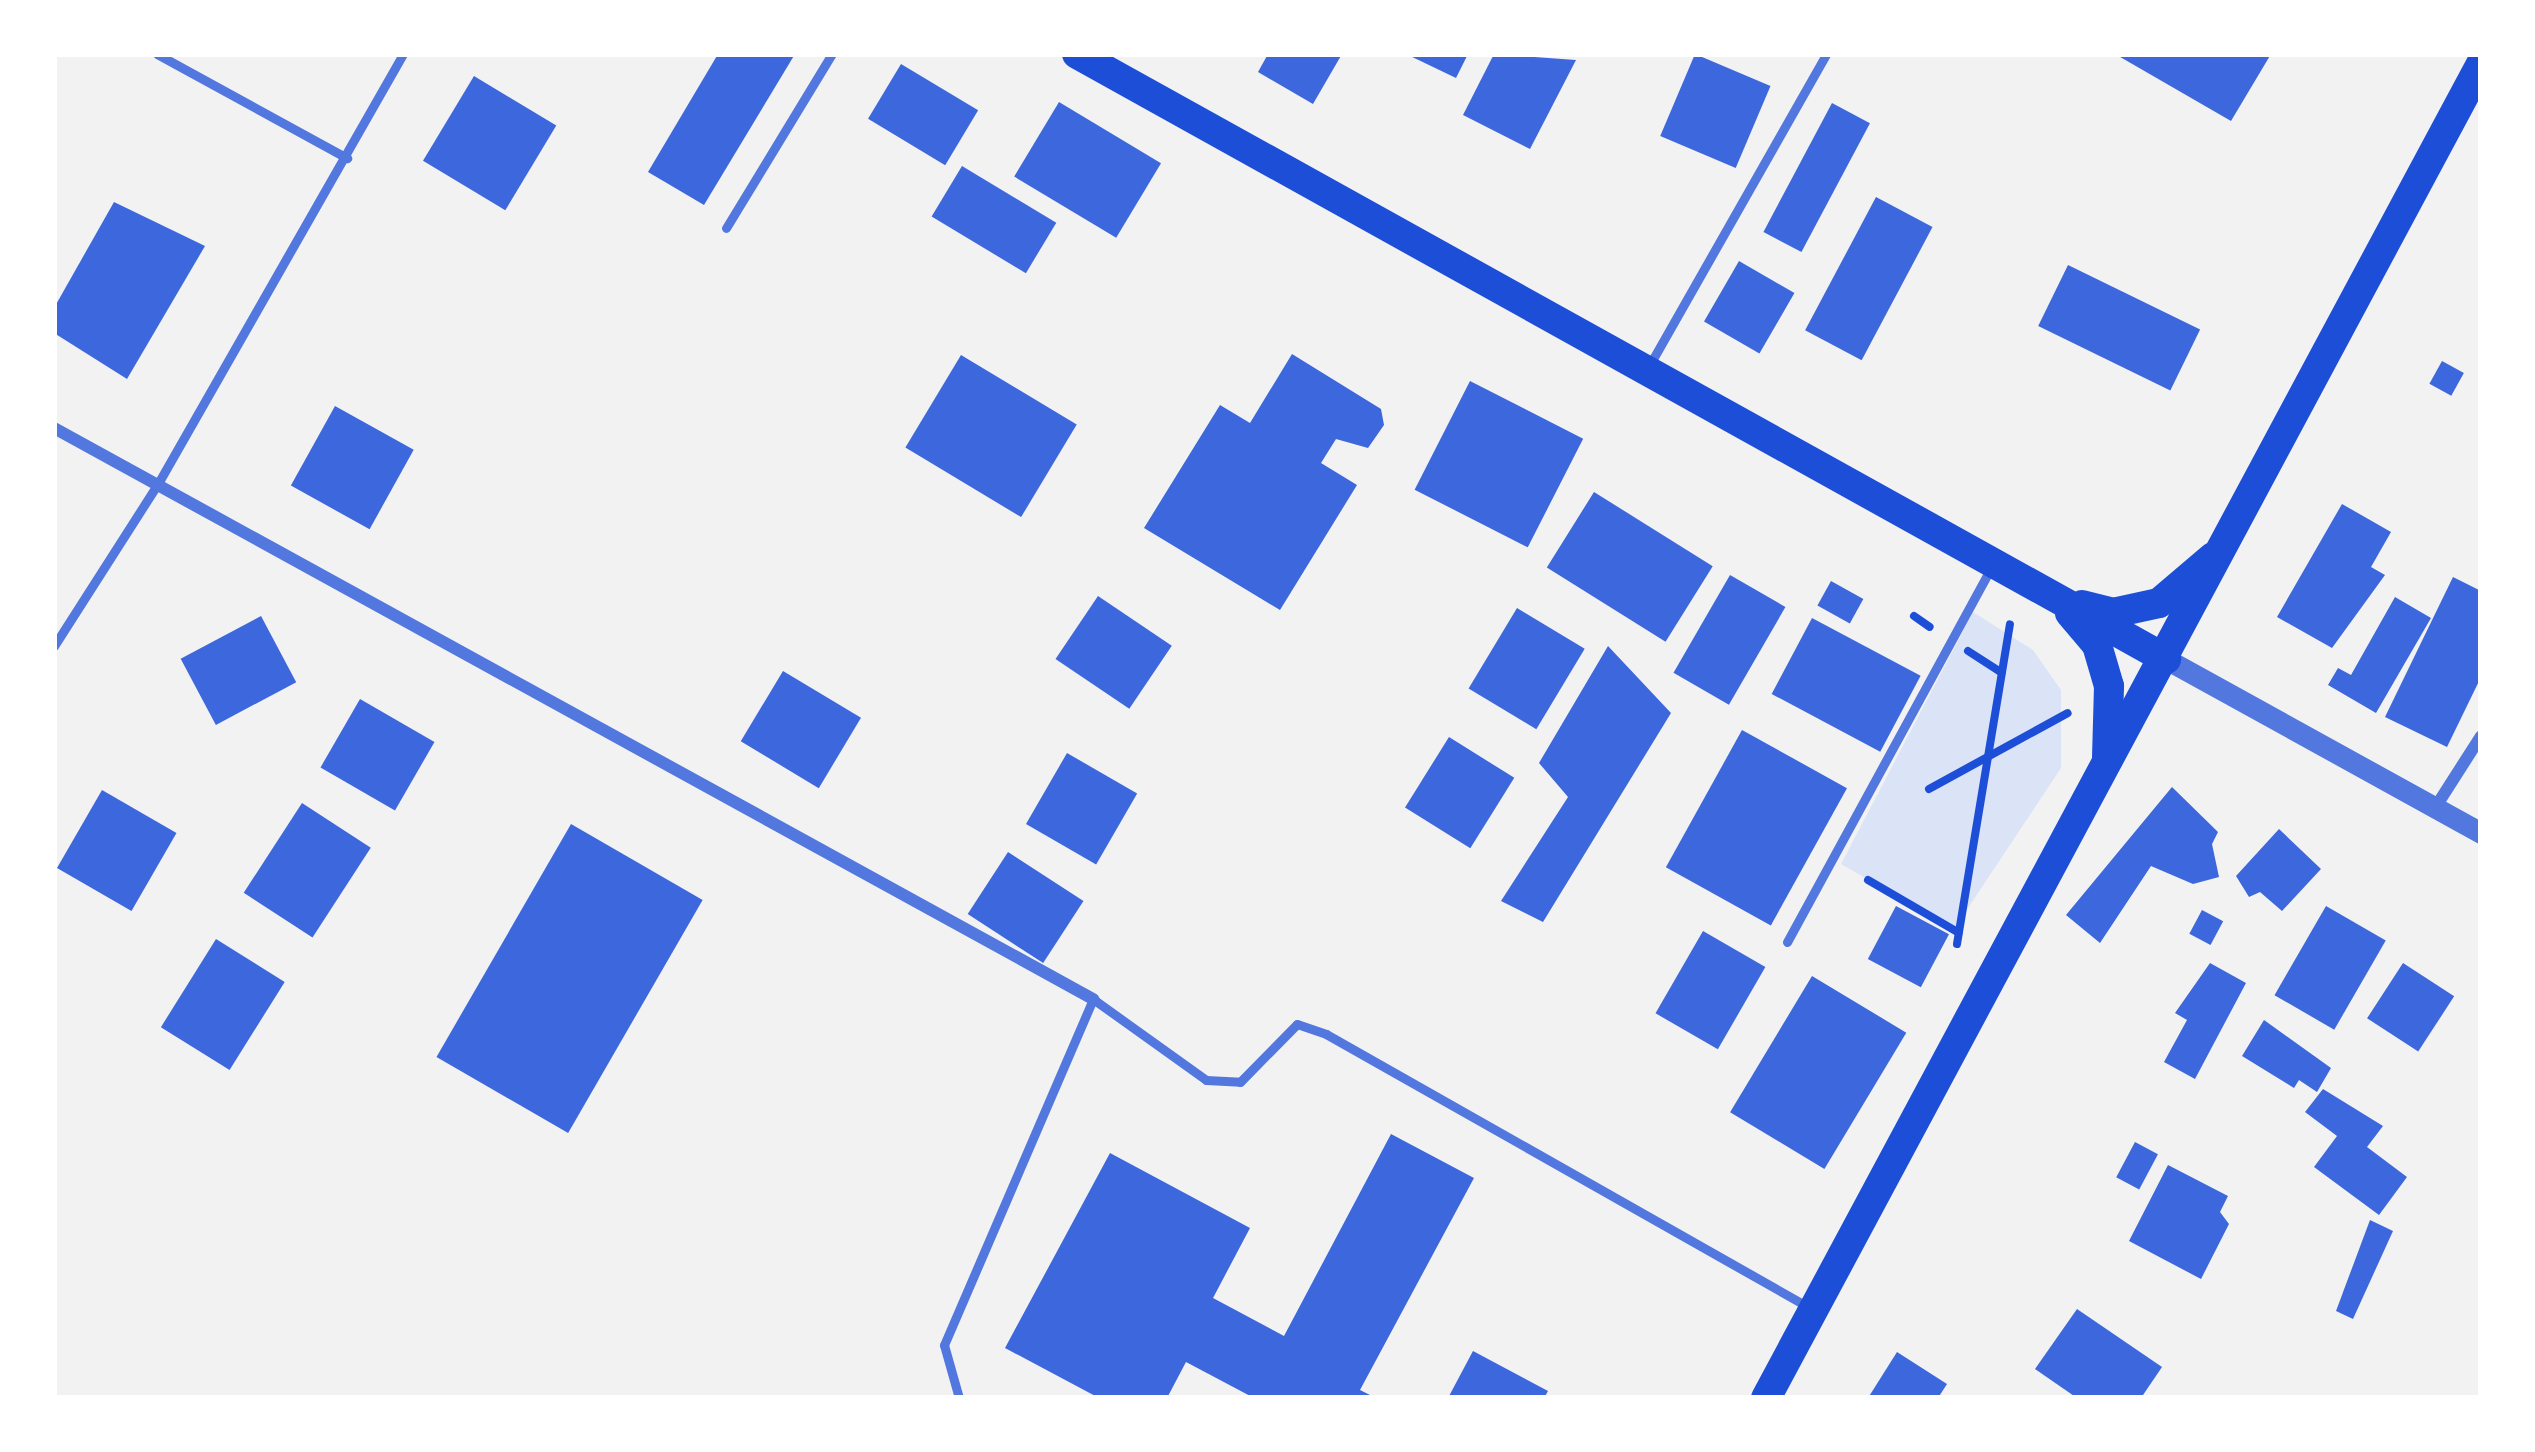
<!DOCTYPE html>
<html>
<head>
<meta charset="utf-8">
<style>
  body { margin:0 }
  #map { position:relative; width:2535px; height:1452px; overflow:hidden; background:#f2f2f2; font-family:"Golos Text",sans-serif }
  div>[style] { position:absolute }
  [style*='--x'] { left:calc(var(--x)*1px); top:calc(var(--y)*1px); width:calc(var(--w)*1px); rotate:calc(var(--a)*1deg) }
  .green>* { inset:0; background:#dbe4f7 }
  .building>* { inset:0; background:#3d67dc; transform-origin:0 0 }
  .path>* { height:8px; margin:-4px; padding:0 4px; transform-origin:4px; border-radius:4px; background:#1d4ed8 }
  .service>* { height:9px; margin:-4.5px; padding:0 4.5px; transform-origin:4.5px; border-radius:4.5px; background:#5277de }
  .minor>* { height:12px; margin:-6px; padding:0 6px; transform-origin:6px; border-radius:6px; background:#5277de }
  .tertiary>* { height:21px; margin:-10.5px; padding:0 10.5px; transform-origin:10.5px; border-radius:10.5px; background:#5277de }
  .primary>* { height:30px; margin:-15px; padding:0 15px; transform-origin:15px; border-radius:15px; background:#1d4ed8 }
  span { translate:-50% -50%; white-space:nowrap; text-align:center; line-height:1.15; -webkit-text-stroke:9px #fff; paint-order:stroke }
  .frame { position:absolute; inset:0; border:57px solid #fff; pointer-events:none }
</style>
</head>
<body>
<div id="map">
  <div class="green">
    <div style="clip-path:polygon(1973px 612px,2033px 650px,2061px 690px,2061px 768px,1954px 929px,1841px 864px)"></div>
  </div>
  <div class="building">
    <div style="clip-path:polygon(718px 54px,795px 54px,704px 205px,648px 172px)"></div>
    <div style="clip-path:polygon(1268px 54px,1342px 54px,1313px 104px,1258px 72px)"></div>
    <div style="clip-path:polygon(1406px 54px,1468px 54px,1456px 78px)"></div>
    <div style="clip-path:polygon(1494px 54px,1576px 60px,1530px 149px,1463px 115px)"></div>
    <div style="left:1695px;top:54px;width:82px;height:89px;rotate:23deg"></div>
    <div style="clip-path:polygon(2115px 54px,2271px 54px,2231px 121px)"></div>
    <div style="left:901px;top:64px;width:90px;height:64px;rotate:31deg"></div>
    <div style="left:474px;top:76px;width:96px;height:99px;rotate:31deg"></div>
    <div style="left:1059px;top:102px;width:119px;height:87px;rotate:31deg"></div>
    <div style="left:1832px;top:103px;width:43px;height:146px;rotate:28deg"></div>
    <div style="left:962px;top:166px;width:110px;height:59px;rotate:31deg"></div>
    <div style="left:1876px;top:197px;width:64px;height:151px;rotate:28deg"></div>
    <div style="clip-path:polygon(114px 202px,205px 246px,127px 379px,54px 333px,54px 308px)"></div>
    <div style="left:1739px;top:261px;width:64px;height:70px;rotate:30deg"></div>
    <div style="left:2068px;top:265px;width:147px;height:68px;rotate:26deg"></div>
    <div style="clip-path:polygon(1292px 354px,1381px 409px,1384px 425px,1368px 448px,1336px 439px,1321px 463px,1357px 485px,1280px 610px,1144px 528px,1220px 405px,1250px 423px)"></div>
    <div style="left:961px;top:355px;width:135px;height:108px;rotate:31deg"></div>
    <div style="left:2442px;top:361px;width:25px;height:26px;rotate:29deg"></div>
    <div style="left:1470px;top:381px;width:127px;height:122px;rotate:27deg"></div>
    <div style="left:335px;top:406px;width:90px;height:91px;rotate:29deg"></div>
    <div style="left:1594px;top:492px;width:140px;height:89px;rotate:32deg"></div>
    <div style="clip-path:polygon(2342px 504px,2391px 532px,2371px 567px,2385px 575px,2332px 648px,2277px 617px)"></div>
    <div style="left:1730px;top:575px;width:64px;height:113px;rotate:30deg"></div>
    <div style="clip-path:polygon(2453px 577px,2481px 591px,2481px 677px,2447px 747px,2385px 717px)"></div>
    <div style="left:1831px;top:581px;width:37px;height:28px;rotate:29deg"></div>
    <div style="left:1098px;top:596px;width:89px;height:76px;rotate:34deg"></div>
    <div style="clip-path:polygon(2395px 597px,2431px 618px,2376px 713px,2328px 685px,2338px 668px,2351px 675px)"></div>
    <div style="left:1517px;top:608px;width:79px;height:94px;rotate:31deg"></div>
    <div style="left:261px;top:616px;width:75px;height:91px;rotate:62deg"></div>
    <div style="left:1812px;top:618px;width:123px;height:86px;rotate:28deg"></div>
    <div style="clip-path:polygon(1608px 646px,1671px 713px,1543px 922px,1501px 901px,1568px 797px,1539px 763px)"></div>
    <div style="left:783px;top:671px;width:91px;height:82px;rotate:31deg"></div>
    <div style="left:360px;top:699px;width:86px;height:79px;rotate:30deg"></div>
    <div style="left:1742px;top:730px;width:120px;height:157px;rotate:29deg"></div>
    <div style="left:1449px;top:737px;width:77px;height:83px;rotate:32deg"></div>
    <div style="left:1067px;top:753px;width:81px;height:82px;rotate:30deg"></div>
    <div style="clip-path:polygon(2172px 787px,2218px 832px,2212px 844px,2219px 877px,2193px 884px,2151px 866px,2100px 943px,2066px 915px)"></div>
    <div style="left:102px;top:790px;width:86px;height:90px;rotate:30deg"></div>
    <div style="left:302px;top:803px;width:82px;height:107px;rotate:33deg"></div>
    <div style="left:571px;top:824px;width:152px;height:269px;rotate:30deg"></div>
    <div style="clip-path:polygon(2279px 829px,2321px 869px,2282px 911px,2260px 892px,2249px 897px,2236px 876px)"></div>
    <div style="left:1008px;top:852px;width:90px;height:74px;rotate:33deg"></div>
    <div style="left:1896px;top:906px;width:60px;height:60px;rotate:28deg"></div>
    <div style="left:2326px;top:906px;width:69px;height:103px;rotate:30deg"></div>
    <div style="left:2202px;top:910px;width:24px;height:27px;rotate:28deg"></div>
    <div style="left:1703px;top:931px;width:72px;height:95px;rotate:30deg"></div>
    <div style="left:216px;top:939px;width:81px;height:104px;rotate:32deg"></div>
    <div style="clip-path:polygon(2210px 963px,2246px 983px,2195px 1079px,2164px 1062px,2187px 1020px,2175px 1013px)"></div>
    <div style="left:2403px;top:963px;width:61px;height:66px;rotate:33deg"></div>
    <div style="left:1812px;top:976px;width:110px;height:159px;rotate:31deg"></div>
    <div style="clip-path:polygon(2264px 1020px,2331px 1068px,2317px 1092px,2299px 1080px,2294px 1088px,2242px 1056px)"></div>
    <div style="clip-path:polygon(2323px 1089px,2383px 1126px,2367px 1147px,2407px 1177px,2379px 1215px,2314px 1167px,2337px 1136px,2305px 1112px)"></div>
    <div style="clip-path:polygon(1391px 1134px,1474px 1178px,1360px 1390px,1376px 1398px,1254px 1398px,1186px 1362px,1167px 1398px,1099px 1398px,1005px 1348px,1110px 1153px,1250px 1228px,1213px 1298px,1284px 1336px)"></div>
    <div style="left:2135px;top:1142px;width:26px;height:40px;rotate:28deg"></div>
    <div style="clip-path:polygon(2168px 1165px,2228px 1196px,2220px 1212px,2229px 1224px,2201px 1279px,2129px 1241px)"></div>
    <div style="clip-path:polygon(2370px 1220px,2393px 1231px,2353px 1319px,2336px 1311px)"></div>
    <div style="clip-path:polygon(2077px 1309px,2162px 1367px,2141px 1398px,2077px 1398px,2035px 1369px)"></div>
    <div style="clip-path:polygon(1473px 1351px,1548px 1391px,1544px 1398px,1448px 1398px)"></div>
    <div style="clip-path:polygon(1897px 1352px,1947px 1384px,1938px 1398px,1868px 1398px)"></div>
  </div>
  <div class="path">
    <div style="--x:1914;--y:616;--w:19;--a:35"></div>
    <div style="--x:1968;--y:651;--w:40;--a:32.9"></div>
    <div style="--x:1929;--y:789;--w:158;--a:-28.7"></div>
    <div style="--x:1868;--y:880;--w:105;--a:30.2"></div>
    <div style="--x:1957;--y:944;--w:324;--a:-80.6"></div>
  </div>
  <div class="service">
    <div style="--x:157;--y:54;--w:217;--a:28.7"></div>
    <div style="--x:726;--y:228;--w:204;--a:-58.7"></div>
    <div style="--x:1649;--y:366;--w:359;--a:-60.4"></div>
    <div style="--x:54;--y:646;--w:197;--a:-57.4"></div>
    <div style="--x:160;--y:480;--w:490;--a:-60.3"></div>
    <div style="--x:1787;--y:942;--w:426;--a:-61.4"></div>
    <div style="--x:959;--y:1398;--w:55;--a:-105.8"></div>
    <div style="--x:944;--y:1345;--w:377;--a:-66.7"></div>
    <div style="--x:1093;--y:999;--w:139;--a:35.6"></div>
    <div style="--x:1206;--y:1080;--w:34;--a:3"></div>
    <div style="--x:1240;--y:1082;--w:81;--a:-45.5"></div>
    <div style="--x:1297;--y:1024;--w:31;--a:19"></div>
    <div style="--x:1326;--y:1034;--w:556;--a:29.51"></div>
  </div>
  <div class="minor">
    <div style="--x:54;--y:428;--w:1186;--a:28.79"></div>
    <div style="--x:2435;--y:808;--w:85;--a:-57.4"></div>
  </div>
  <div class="tertiary">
    <div style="--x:2166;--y:659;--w:360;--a:28.9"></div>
  </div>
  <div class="primary">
    <div style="--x:1077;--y:54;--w:1246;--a:29.05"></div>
    <div style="--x:2082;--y:605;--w:32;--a:14"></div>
    <div style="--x:2113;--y:613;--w:47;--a:-12.3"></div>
    <div style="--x:2159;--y:603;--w:71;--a:-40.4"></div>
    <div style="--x:2070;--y:613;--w:42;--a:49.8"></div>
    <div style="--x:2097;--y:645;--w:43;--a:73.7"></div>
    <div style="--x:2109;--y:686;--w:71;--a:91.6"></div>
    <div style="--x:1766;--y:1398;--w:1514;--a:-61.81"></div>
  </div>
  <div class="frame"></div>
</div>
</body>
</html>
